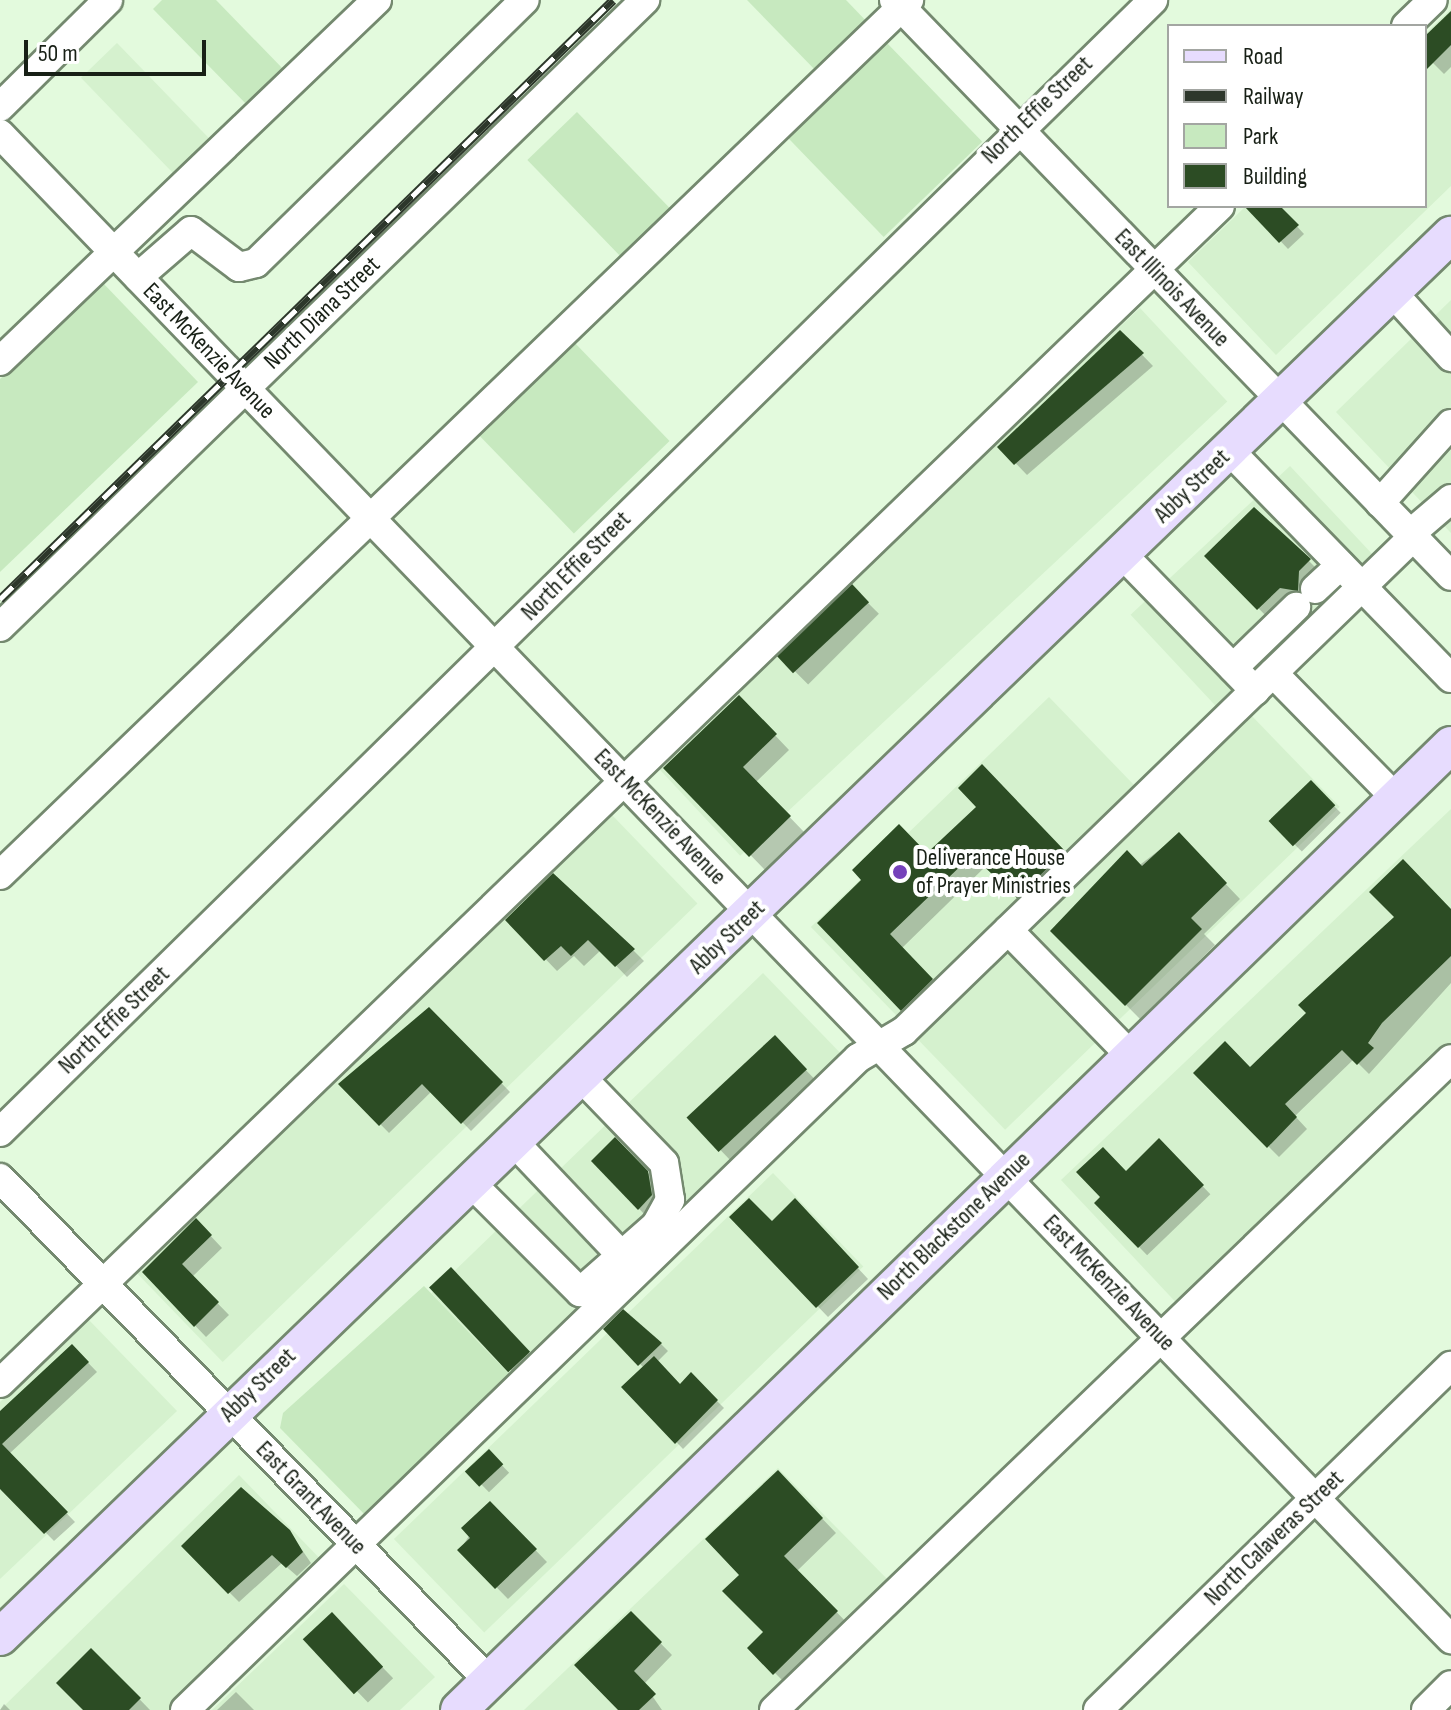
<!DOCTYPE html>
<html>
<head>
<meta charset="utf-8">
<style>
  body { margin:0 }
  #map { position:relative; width:1451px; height:1710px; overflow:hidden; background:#e3fadd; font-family:"Sofia Sans Condensed",sans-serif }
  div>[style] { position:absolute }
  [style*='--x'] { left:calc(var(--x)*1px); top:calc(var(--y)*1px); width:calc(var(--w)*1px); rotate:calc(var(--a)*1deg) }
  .built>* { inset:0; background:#d5f1ce; transform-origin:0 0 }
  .green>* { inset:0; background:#c7e9bf; transform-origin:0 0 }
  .shadow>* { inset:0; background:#0003; transform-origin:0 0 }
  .building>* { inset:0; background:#2c4c24; transform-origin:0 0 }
  .roads { filter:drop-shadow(2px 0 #74896f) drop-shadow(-2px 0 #74896f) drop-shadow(0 2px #74896f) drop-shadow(0 -2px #74896f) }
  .minor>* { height:28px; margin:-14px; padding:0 14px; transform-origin:14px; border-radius:14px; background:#fff }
  .major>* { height:36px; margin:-18px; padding:0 18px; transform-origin:18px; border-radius:18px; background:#e7dcfe }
  .rail>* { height:9px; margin-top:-4.5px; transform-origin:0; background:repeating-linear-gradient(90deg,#fff 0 18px,#2d372b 0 36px); box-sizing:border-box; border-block:2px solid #2d372b }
  .dots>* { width:22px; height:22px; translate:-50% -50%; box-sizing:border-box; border:4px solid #fff; border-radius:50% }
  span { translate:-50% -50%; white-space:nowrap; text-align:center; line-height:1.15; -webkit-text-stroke:8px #fff; paint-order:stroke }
  .street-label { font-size:24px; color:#182016 }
  .poi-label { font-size:24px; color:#182016 }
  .left { translate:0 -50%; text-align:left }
  .legend { position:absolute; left:1167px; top:24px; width:260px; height:184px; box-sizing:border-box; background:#fff; border:2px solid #a3a6a2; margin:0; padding:10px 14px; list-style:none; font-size:24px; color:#182016 }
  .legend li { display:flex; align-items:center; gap:16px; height:40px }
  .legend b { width:40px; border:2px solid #a3a6a2 }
  .scale { position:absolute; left:24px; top:40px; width:182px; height:36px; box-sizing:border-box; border:4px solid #182016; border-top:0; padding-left:10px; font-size:24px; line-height:28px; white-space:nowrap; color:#182016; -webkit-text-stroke:6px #fff; paint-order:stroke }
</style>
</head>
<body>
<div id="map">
  <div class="built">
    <div style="clip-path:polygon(1451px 9px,1451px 186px,1276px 355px,1188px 262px,1246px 206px,1425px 206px,1425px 34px)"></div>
    <div style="left:117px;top:43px;width:139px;height:50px;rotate:46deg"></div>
    <div style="clip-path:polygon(1451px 300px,1451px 533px,1336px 412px)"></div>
    <div style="left:1140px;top:308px;width:128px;height:666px;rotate:47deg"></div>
    <div style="left:1290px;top:466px;width:128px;height:218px;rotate:47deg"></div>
    <div style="left:1049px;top:697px;width:129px;height:331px;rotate:46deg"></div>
    <div style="left:1250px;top:714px;width:129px;height:465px;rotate:46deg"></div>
    <div style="clip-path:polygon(1451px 809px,1451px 1055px,1184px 1311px,1061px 1180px)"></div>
    <div style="left:612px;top:815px;width:123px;height:660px;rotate:46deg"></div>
    <div style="left:763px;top:973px;width:129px;height:461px;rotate:46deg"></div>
    <div style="left:773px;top:1173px;width:130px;height:527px;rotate:46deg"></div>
    <div style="clip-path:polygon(88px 1319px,177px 1411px,0 1579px,0 1402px)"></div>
    <div style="clip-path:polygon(778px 1468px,894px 1586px,762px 1710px,524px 1710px)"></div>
    <div style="clip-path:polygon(239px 1475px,329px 1568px,180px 1710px,0 1710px)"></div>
    <div style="clip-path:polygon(344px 1584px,435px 1677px,400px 1710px,212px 1710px)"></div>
  </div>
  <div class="green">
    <div style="clip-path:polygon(162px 0,216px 0,287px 73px,250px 108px,153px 9px)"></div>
    <div style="clip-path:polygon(747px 0,846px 0,870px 25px,819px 74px)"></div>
    <div style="left:885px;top:41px;width:140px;height:137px;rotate:46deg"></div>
    <div style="left:577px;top:112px;width:141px;height:69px;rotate:46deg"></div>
    <div style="clip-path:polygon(102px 282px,198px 382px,0 572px,0 379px)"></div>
    <div style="left:573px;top:341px;width:139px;height:133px;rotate:46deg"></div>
    <div style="clip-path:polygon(424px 1286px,515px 1380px,369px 1519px,280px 1428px,283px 1413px)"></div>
  </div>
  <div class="shadow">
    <div style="clip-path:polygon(1451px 14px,1451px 67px,1444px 74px,1425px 55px,1425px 39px)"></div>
    <div style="clip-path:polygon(1278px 206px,1304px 234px,1288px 249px,1249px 208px)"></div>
    <div style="clip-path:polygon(1120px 332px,1153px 366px,1027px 475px,1000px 447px)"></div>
    <div style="clip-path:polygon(1207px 556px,1309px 561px,1320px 572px,1309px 601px,1292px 598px,1270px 620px)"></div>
    <div style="left:852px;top:587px;width:38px;height:100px;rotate:45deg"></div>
    <div style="clip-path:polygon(739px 697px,789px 750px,756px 782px,804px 832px,765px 870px,666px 768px)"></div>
    <div style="clip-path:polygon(982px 767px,1077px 865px,1031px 910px,986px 866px,902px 948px,945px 993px,915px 1022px,819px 923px,927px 856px,979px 807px)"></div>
    <div style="left:1311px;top:783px;width:42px;height:55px;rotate:45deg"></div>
    <div style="clip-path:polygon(1179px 835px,1240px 899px,1204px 934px,1215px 945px,1140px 1019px,1053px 931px)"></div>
    <div style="clip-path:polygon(1451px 912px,1451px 983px,1369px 1074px,1354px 1059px,1295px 1116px,1307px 1129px,1279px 1157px,1196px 1073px,1250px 1069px)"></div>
    <div style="clip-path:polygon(508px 920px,633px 950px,644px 961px,627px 977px,601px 950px,584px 966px,574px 956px,557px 971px)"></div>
    <div style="clip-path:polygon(429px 1009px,510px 1092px,471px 1131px,432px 1091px,389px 1133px,341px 1084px)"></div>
    <div style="left:775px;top:1038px;width:61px;height:117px;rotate:46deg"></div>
    <div style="clip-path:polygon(615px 1140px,655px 1180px,658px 1203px,646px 1216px,594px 1161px)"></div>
    <div style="left:1159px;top:1141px;width:74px;height:88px;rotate:46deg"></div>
    <div style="clip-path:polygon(806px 1212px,868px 1279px,828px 1317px,732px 1217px,772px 1224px)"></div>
    <div style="clip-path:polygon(207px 1232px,222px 1248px,192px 1277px,229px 1315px,206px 1337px,144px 1272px)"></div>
    <div style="clip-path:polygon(462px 1281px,540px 1365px,522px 1382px,432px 1287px)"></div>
    <div style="clip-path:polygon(606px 1329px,661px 1344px,668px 1351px,657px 1362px,680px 1386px,691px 1375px,724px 1408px,683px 1449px,624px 1387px,644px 1368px)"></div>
    <div style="clip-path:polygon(72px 1346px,97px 1372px,9px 1454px,75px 1522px,54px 1541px,0 1486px,0 1418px)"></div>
    <div style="left:489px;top:1452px;width:29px;height:28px;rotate:46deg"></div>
    <div style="clip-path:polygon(792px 1487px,836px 1533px,797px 1571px,850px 1626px,789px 1687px,750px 1648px,766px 1632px,742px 1575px)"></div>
    <div style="clip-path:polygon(490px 1503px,547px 1562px,508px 1599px,460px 1550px)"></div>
    <div style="clip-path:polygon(289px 1531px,311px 1563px,297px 1576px,282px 1563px,239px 1602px,183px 1546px)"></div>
    <div style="clip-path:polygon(631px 1613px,672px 1655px,644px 1684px,662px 1710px,621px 1710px)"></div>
    <div style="left:332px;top:1615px;width:88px;height:35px;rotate:46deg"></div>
    <div style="clip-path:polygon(92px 1650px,150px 1710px,85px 1710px)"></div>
    <div style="clip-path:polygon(236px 1692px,254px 1710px,217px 1710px)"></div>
    <div style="clip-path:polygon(4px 1704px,10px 1710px,0 1710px)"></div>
  </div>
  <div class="building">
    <div style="clip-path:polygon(1451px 11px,1451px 45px,1425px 71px,1425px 36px)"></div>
    <div style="clip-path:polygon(1244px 206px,1280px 206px,1299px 225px,1279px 243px)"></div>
    <div style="clip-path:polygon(1120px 330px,1144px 353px,1014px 465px,997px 447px)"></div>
    <div style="clip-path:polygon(1254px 507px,1311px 559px,1299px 571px,1298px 591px,1280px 588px,1257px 610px,1204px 556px)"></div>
    <div style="left:852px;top:584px;width:25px;height:104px;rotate:47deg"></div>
    <div style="clip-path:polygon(739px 695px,777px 734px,743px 767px,791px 816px,749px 857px,663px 768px)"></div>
    <div style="clip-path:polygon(982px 764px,1065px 851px,1017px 898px,972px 855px,890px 934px,933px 979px,901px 1011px,817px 923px,861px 880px,852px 870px,899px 824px,927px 853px,976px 807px,958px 788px)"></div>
    <div style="left:1311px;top:780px;width:35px;height:59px;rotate:46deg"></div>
    <div style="clip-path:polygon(1179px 832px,1227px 883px,1191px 918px,1202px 929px,1125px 1006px,1050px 931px,1127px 850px,1142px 866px)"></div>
    <div style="clip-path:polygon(1403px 859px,1451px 909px,1451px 956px,1382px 1023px,1368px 1043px,1374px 1048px,1357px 1065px,1342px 1050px,1285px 1104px,1297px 1117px,1267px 1148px,1193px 1073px,1225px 1041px,1250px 1067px,1306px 1013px,1298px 1005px,1394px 917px,1369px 892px)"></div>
    <div style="clip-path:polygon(553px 873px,635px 949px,615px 967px,588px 940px,571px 956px,561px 946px,544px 961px,505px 920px)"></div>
    <div style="clip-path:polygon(429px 1007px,503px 1082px,461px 1124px,422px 1084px,379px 1126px,338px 1084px)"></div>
    <div style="left:775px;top:1035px;width:47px;height:121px;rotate:47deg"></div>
    <div style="clip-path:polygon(615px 1137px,648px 1171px,652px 1195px,638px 1210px,591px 1161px)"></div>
    <div style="clip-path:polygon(1159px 1138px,1204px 1185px,1138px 1248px,1094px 1203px,1100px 1197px,1076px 1172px,1103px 1147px,1126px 1171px)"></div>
    <div style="clip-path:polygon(749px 1198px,772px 1221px,795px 1198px,859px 1267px,816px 1308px,729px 1217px)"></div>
    <div style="clip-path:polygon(196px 1218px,212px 1235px,182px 1264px,219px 1302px,194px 1327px,142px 1272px)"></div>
    <div style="left:451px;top:1267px;width:116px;height:30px;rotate:47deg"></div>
    <div style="clip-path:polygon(623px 1309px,662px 1343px,638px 1366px,603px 1329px)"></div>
    <div style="clip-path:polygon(72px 1344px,89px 1362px,2px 1444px,68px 1512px,44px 1534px,0 1489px,0 1411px)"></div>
    <div style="clip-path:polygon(654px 1356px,680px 1384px,691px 1372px,718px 1400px,675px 1444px,621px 1387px)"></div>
    <div style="left:489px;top:1449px;width:21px;height:33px;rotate:47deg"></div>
    <div style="clip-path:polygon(778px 1470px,823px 1518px,784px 1556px,838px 1611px,773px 1675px,747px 1648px,763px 1632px,722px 1591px,739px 1575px,705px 1539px)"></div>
    <div style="clip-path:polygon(241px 1487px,290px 1530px,303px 1552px,286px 1568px,272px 1555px,228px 1594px,181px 1546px)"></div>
    <div style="clip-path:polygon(490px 1501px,537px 1549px,495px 1589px,457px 1550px,470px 1538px,461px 1528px)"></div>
    <div style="clip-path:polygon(631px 1611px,662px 1642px,634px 1671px,656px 1694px,639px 1710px,618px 1710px,574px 1665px)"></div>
    <div style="left:332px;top:1612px;width:75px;height:40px;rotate:47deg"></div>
    <div style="clip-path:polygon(91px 1648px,141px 1698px,129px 1710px,83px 1710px,56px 1683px)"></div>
  </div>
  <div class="roads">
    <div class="minor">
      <div style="--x:894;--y:0;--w:801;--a:45.96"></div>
      <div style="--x:1406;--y:26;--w:37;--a:-44"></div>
      <div style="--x:0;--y:107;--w:152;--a:-44.7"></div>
      <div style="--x:0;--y:134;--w:2091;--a:46.05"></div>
      <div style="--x:138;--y:277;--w:70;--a:-41"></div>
      <div style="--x:191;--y:231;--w:60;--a:36.9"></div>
      <div style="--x:239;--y:267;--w:17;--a:-13"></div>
      <div style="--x:256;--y:263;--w:376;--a:-44.4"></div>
      <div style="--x:1392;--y:292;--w:88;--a:47.8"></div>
      <div style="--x:0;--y:361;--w:522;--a:-43.76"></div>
      <div style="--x:1229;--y:450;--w:318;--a:45.8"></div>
      <div style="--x:1380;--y:503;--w:106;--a:-48.1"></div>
      <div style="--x:1410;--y:534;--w:54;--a:-40.5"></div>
      <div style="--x:1122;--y:554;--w:191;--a:45.8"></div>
      <div style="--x:1315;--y:589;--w:35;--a:-43"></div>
      <div style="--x:0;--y:627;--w:900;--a:-44.19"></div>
      <div style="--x:1233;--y:668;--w:88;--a:-44.1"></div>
      <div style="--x:1273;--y:673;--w:175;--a:45.5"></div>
      <div style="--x:0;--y:875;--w:1262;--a:-43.91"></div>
      <div style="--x:1008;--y:930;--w:175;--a:45.7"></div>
      <div style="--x:0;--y:1132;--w:1616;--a:-44.47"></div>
      <div style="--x:513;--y:1141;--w:157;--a:46.5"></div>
      <div style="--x:0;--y:1178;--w:702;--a:45.81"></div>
      <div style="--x:470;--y:1182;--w:156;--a:45"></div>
      <div style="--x:580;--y:1292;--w:101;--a:-41.4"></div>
      <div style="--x:656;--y:1225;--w:29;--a:-61"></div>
      <div style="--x:670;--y:1200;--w:37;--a:-99"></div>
      <div style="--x:664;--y:1163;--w:120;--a:-134"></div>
      <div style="--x:0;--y:1383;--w:1695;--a:-43.97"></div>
      <div style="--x:185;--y:1710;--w:937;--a:-44.09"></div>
      <div style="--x:858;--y:1058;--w:53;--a:-30.4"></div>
      <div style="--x:904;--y:1031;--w:709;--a:-44.14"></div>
      <div style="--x:774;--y:1710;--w:939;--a:-43.88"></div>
      <div style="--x:1098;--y:1710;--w:493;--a:-44.3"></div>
      <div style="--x:1426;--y:1710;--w:35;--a:-45"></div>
    </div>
    <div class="major">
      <div style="--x:0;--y:1637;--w:2018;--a:-44.02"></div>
      <div style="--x:459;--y:1710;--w:1384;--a:-44.21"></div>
    </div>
  </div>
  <div class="rail">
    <div style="--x:0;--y:599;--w:857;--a:-44.34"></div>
  </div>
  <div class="dots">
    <div style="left:900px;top:872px;background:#7542ba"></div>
  </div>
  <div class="street-label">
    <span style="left:1037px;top:110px;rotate:-44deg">North Effie Street</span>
    <span style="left:1172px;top:288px;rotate:46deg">East Illinois Avenue</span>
    <span style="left:322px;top:313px;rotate:-44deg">North Diana Street</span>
    <span style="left:209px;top:351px;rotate:46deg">East McKenzie Avenue</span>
    <span style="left:1192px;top:486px;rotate:-44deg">Abby Street</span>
    <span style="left:576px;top:566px;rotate:-45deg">North Effie Street</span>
    <span style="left:660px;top:817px;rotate:46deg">East McKenzie Avenue</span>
    <span style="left:727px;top:937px;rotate:-44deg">Abby Street</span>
    <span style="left:114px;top:1020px;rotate:-44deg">North Effie Street</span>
    <span style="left:954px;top:1226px;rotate:-44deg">North Blackstone Avenue</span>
    <span style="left:1109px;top:1283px;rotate:46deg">East McKenzie Avenue</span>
    <span style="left:258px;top:1385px;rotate:-44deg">Abby Street</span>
    <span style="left:311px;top:1498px;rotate:46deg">East Grant Avenue</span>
    <span style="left:1274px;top:1538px;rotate:-44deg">North Calaveras Street</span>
  </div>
  <div class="poi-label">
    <span class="left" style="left:916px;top:872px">Deliverance House<br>of Prayer Ministries</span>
  </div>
  <ul class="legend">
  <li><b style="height:10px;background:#e7dcfe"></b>Road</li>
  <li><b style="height:10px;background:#2d372b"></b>Railway</li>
  <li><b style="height:22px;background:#c7e9bf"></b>Park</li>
  <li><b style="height:22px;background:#2c4c24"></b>Building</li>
  </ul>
  <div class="scale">50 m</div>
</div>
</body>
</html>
